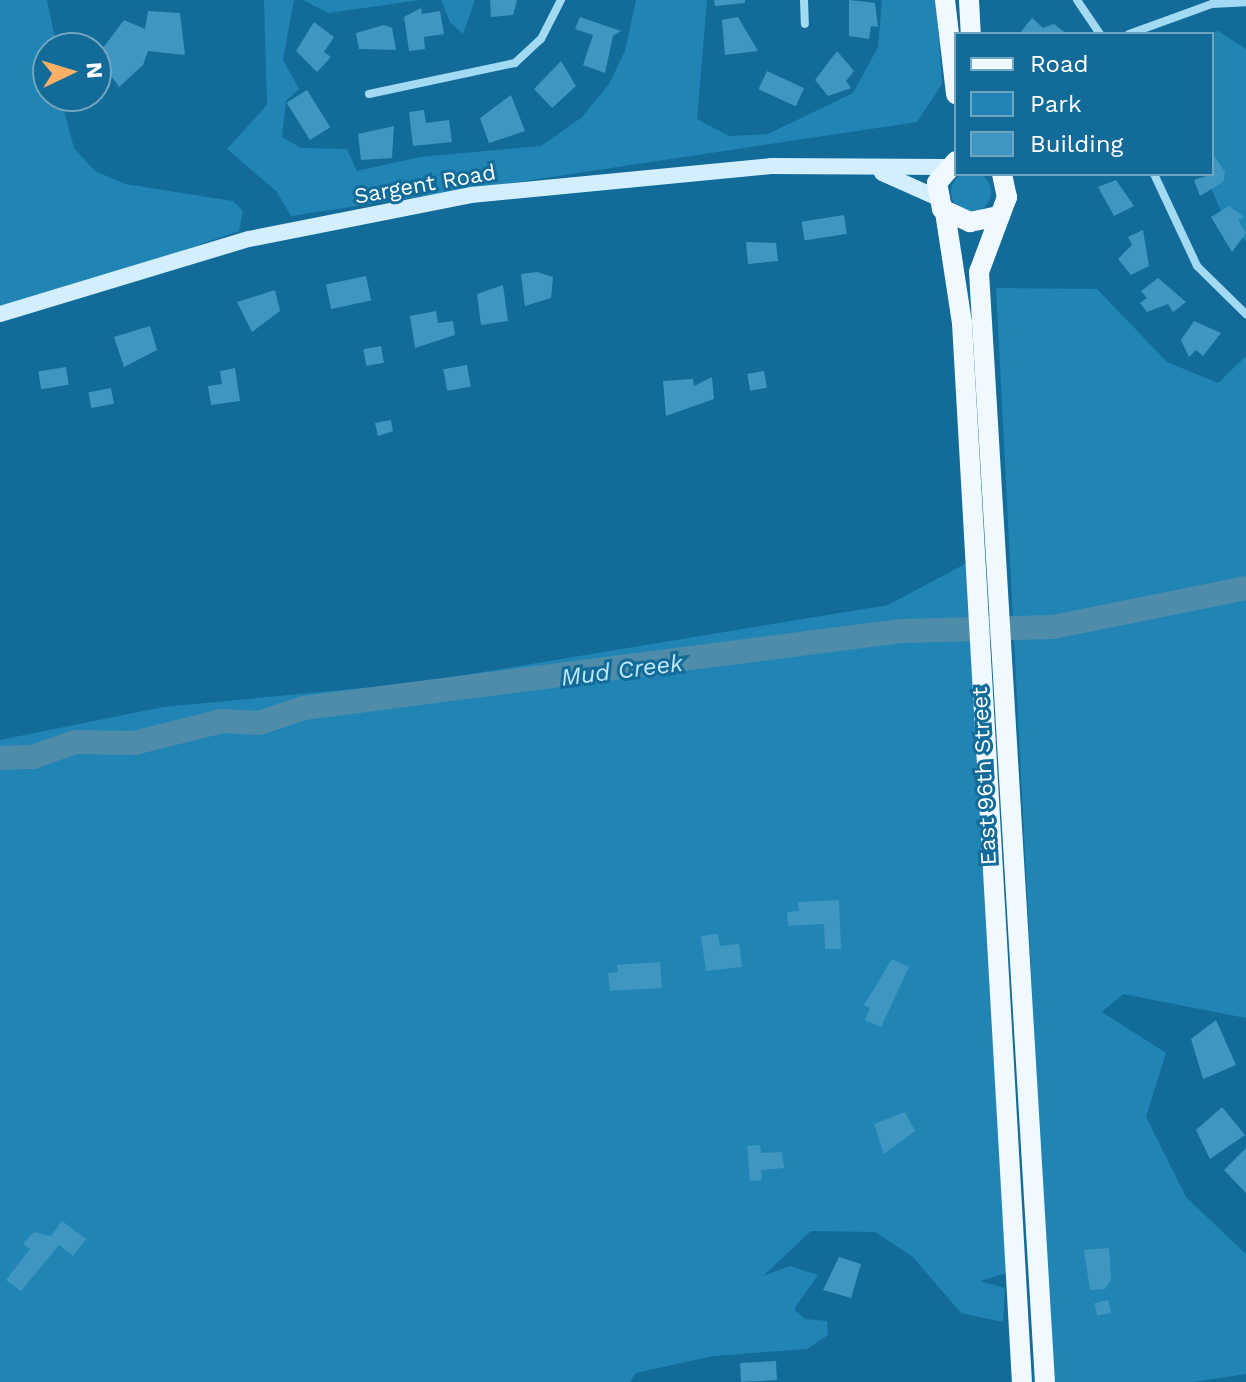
<!DOCTYPE html>
<html>
<head>
<meta charset="utf-8">
<style>
  body { margin:0 }
  #map { position:relative; width:1246px; height:1382px; overflow:hidden; background:#126b98; font-family:"Work Sans",sans-serif }
  div>[style] { position:absolute }
  [style*='--x'] { left:calc(var(--x)*1px); top:calc(var(--y)*1px); width:calc(var(--w)*1px); rotate:calc(var(--a)*1deg) }
  .green>* { inset:0; background:#2085b5 }
  .round { border-radius:50% }
  .river>* { height:24px; margin:-12px; padding:0 12px; transform-origin:12px; border-radius:12px; background:#4e8caa }
  .building>* { inset:0; background:#3f97c1; transform-origin:0 0 }
  .street>* { height:8px; margin:-4px; padding:0 4px; transform-origin:4px; border-radius:4px; background:#a3daf3 }
  .secondary>* { height:16px; margin:-8px; padding:0 8px; transform-origin:8px; border-radius:8px; background:#d3effd }
  .primary>* { height:20px; margin:-10px; padding:0 10px; transform-origin:10px; border-radius:10px; background:#f0f9ff }
  span { translate:-50% -50%; white-space:nowrap; text-align:center; line-height:1.15; -webkit-text-stroke:6px #126b98; paint-order:stroke }
  .street-label { font-size:22px; color:#fff }
  .water-label { font-size:24px; color:#c0e9fb; font-style:italic }
  .legend { position:absolute; left:954px; top:32px; width:260px; height:144px; box-sizing:border-box; background:#126b98; border:2px solid #71a6c1; margin:0; padding:10px 14px; list-style:none; font-size:24px; color:#fff }
  .legend li { display:flex; align-items:center; gap:16px; height:40px }
  .legend b { width:40px; border:2px solid #71a6c1 }
  .north { position:absolute; left:32px; top:32px; width:80px; height:80px; box-sizing:border-box; background:#126b98; border:2px solid #71a6c1; border-radius:50%; rotate:86deg; font-size:22px; font-weight:700; line-height:32px; text-align:center; color:#fff }
  .north::after { content:''; display:block; margin:auto; width:28px; height:36px; background:#ffb066; clip-path:polygon(50% 0,100% 100%,50% 72%,0 100%) }
</style>
</head>
<body>
<div id="map">
  <div class="green">
    <div style="clip-path:polygon(0 0,47px 0,57px 48px,48px 48px,48px 96px,60px 96px,74px 148px,95px 171px,125px 184px,233px 201px,243px 211px,239px 231px,19px 307px,0 307px)"></div>
    <div style="clip-path:polygon(264px 0,294px 0,283px 60px,299px 89px,286px 101px,282px 137px,301px 148px,347px 149px,357px 171px,420px 157px,541px 146px,582px 117px,609px 84px,625px 51px,636px 0,707px 0,697px 119px,729px 136px,768px 134px,853px 93px,878px 47px,882px 0,936px 0,942px 84px,917px 122px,291px 216px,276px 191px,227px 149px,267px 105px)"></div>
    <div style="clip-path:polygon(303px 0,421px 0,328px 13px)"></div>
    <div style="clip-path:polygon(441px 0,475px 0,463px 34px,450px 22px)"></div>
    <div style="clip-path:polygon(1218px 31px,1246px 49px,1246px 241px,1226px 223px,1205px 174px,1212px 174px,1212px 34px,1202px 34px)"></div>
    <div class="round" style="left:951px;top:172px;width:40px;height:40px"></div>
    <div style="clip-path:polygon(996px 288px,1097px 289px,1167px 362px,1218px 383px,1246px 356px,1246px 1018px,1123px 994px,1102px 1012px,1166px 1053px,1146px 1117px,1186px 1197px,1246px 1254px,1246px 1374px,1193px 1382px,1052px 1382px)"></div>
    <div style="clip-path:polygon(967px 563px,1006px 1273px,980px 1281px,1005px 1288px,1003px 1322px,961px 1313px,913px 1257px,875px 1232px,811px 1231px,763px 1276px,790px 1266px,818px 1275px,794px 1309px,805px 1319px,827px 1321px,828px 1335px,807px 1349px,713px 1356px,636px 1373px,630px 1382px,0 1382px,0 740px,163px 707px,416px 683px,888px 605px)"></div>
  </div>
  <div class="river">
    <div style="--x:0;--y:758;--w:33;--a:-2"></div>
    <div style="--x:33;--y:757;--w:45;--a:-19.7"></div>
    <div style="--x:75;--y:742;--w:59;--a:1"></div>
    <div style="--x:134;--y:743;--w:91;--a:-14"></div>
    <div style="--x:222;--y:721;--w:37;--a:3"></div>
    <div style="--x:259;--y:723;--w:47;--a:-18.4"></div>
    <div style="--x:304;--y:708;--w:602;--a:-7.35"></div>
    <div style="--x:901;--y:631;--w:152;--a:-1.5"></div>
    <div style="--x:1053;--y:627;--w:197;--a:-11.4"></div>
  </div>
  <div class="building">
    <div style="clip-path:polygon(490px 0,517px 0,513px 15px,491px 17px)"></div>
    <div style="clip-path:polygon(714px 0,745px 0,745px 3px,715px 6px)"></div>
    <div style="clip-path:polygon(849px 0,875px 3px,878px 27px,871px 26px,869px 39px,849px 36px)"></div>
    <div style="clip-path:polygon(421px 8px,422px 14px,440px 11px,444px 34px,424px 37px,425px 49px,409px 51px,404px 17px)"></div>
    <div style="clip-path:polygon(148px 11px,180px 13px,185px 55px,148px 51px,143px 65px,119px 87px,97px 56px,124px 20px,145px 29px)"></div>
    <div style="clip-path:polygon(580px 17px,621px 31px,613px 36px,605px 73px,583px 65px,593px 35px,575px 29px)"></div>
    <div style="clip-path:polygon(738px 17px,758px 51px,725px 55px,722px 20px)"></div>
    <div style="clip-path:polygon(1032px 18px,1043px 28px,1054px 24px,1067px 34px,1019px 34px)"></div>
    <div style="clip-path:polygon(314px 22px,334px 37px,324px 52px,331px 57px,317px 72px,296px 51px)"></div>
    <div style="clip-path:polygon(384px 25px,392px 28px,396px 50px,359px 49px,356px 33px)"></div>
    <div style="clip-path:polygon(837px 51px,854px 71px,846px 81px,851px 88px,828px 96px,815px 80px)"></div>
    <div style="clip-path:polygon(561px 61px,576px 86px,552px 108px,534px 89px)"></div>
    <div style="left:767px;top:71px;width:41px;height:20px;rotate:25deg"></div>
    <div style="left:307px;top:90px;width:44px;height:24px;rotate:58deg"></div>
    <div style="clip-path:polygon(511px 95px,525px 131px,489px 143px,480px 118px)"></div>
    <div style="clip-path:polygon(424px 110px,426px 123px,449px 120px,452px 142px,413px 146px,409px 112px)"></div>
    <div style="clip-path:polygon(394px 126px,392px 158px,361px 160px,358px 134px)"></div>
    <div style="clip-path:polygon(1212px 153px,1225px 172px,1223px 182px,1200px 196px,1194px 180px,1212px 174px)"></div>
    <div style="clip-path:polygon(1116px 180px,1134px 206px,1114px 216px,1098px 187px)"></div>
    <div style="clip-path:polygon(1229px 206px,1244px 217px,1238px 220px,1246px 233px,1232px 252px,1211px 217px)"></div>
    <div style="left:844px;top:215px;width:19px;height:43px;rotate:81deg"></div>
    <div style="clip-path:polygon(1143px 230px,1149px 266px,1131px 275px,1118px 259px,1132px 245px,1128px 237px)"></div>
    <div style="clip-path:polygon(746px 242px,776px 243px,778px 261px,748px 264px)"></div>
    <div style="clip-path:polygon(537px 272px,553px 277px,551px 298px,525px 306px,521px 274px)"></div>
    <div style="left:366px;top:276px;width:25px;height:41px;rotate:78deg"></div>
    <div style="clip-path:polygon(1158px 278px,1186px 302px,1173px 312px,1168px 304px,1147px 312px,1140px 303px,1147px 298px,1141px 291px)"></div>
    <div style="clip-path:polygon(503px 285px,508px 321px,481px 325px,477px 294px)"></div>
    <div style="clip-path:polygon(275px 290px,280px 311px,252px 332px,237px 302px)"></div>
    <div style="clip-path:polygon(436px 311px,438px 323px,453px 321px,455px 335px,415px 348px,410px 316px)"></div>
    <div style="clip-path:polygon(1194px 321px,1221px 333px,1203px 356px,1196px 350px,1189px 357px,1181px 340px)"></div>
    <div style="clip-path:polygon(150px 326px,157px 350px,124px 367px,114px 337px)"></div>
    <div style="left:381px;top:346px;width:17px;height:18px;rotate:80deg"></div>
    <div style="left:467px;top:365px;width:22px;height:24px;rotate:80deg"></div>
    <div style="left:66px;top:367px;width:18px;height:28px;rotate:81deg"></div>
    <div style="clip-path:polygon(235px 368px,240px 401px,211px 405px,208px 386px,222px 384px,220px 371px)"></div>
    <div style="left:764px;top:371px;width:17px;height:17px;rotate:80deg"></div>
    <div style="clip-path:polygon(712px 377px,714px 399px,666px 416px,663px 381px,693px 379px,694px 386px)"></div>
    <div style="left:111px;top:388px;width:16px;height:23px;rotate:79deg"></div>
    <div style="clip-path:polygon(391px 420px,393px 431px,378px 436px,375px 423px)"></div>
    <div style="clip-path:polygon(839px 900px,841px 949px,825px 949px,824px 924px,788px 926px,787px 912px,799px 911px,798px 902px)"></div>
    <div style="clip-path:polygon(718px 934px,720px 946px,739px 944px,742px 967px,706px 971px,701px 936px)"></div>
    <div style="clip-path:polygon(892px 959px,909px 967px,881px 1027px,865px 1020px,870px 1008px,864px 1005px)"></div>
    <div style="clip-path:polygon(660px 962px,662px 988px,610px 991px,608px 973px,618px 972px,617px 965px)"></div>
    <div style="clip-path:polygon(1216px 1020px,1236px 1065px,1203px 1079px,1191px 1039px)"></div>
    <div style="clip-path:polygon(1222px 1107px,1245px 1135px,1210px 1159px,1196px 1130px)"></div>
    <div style="clip-path:polygon(905px 1112px,915px 1131px,884px 1154px,874px 1124px)"></div>
    <div style="clip-path:polygon(760px 1145px,761px 1153px,782px 1152px,784px 1168px,761px 1170px,762px 1180px,750px 1181px,747px 1146px)"></div>
    <div style="clip-path:polygon(1246px 1148px,1246px 1193px,1224px 1170px)"></div>
    <div style="clip-path:polygon(62px 1221px,86px 1239px,73px 1256px,59px 1245px,21px 1291px,6px 1280px,30px 1249px,23px 1244px,34px 1232px,51px 1236px)"></div>
    <div style="clip-path:polygon(1109px 1248px,1111px 1280px,1105px 1289px,1090px 1290px,1084px 1250px)"></div>
    <div style="clip-path:polygon(839px 1257px,861px 1264px,851px 1298px,823px 1290px)"></div>
    <div style="left:1108px;top:1300px;width:13px;height:14px;rotate:77deg"></div>
    <div style="left:776px;top:1361px;width:19px;height:36px;rotate:87deg"></div>
  </div>
  <div class="street">
    <div style="--x:804;--y:0;--w:24;--a:88"></div>
    <div style="--x:1077;--y:0;--w:41;--a:55.9"></div>
    <div style="--x:1129;--y:34;--w:88;--a:-19.9"></div>
    <div style="--x:1212;--y:4;--w:34;--a:-3"></div>
    <div style="--x:369;--y:94;--w:149;--a:-12"></div>
    <div style="--x:515;--y:63;--w:35;--a:-43"></div>
    <div style="--x:541;--y:39;--w:44;--a:-62.9"></div>
    <div style="--x:1154;--y:174;--w:102;--a:64.9"></div>
    <div style="--x:1197;--y:266;--w:69;--a:44.4"></div>
  </div>
  <div class="secondary">
    <div style="--x:882;--y:173;--w:59;--a:24"></div>
    <div style="--x:0;--y:314;--w:260;--a:-16.8"></div>
    <div style="--x:249;--y:239;--w:226;--a:-11.2"></div>
    <div style="--x:471;--y:195;--w:301;--a:-5.5"></div>
    <div style="--x:771;--y:166;--w:174;--a:0.3"></div>
  </div>
  <div class="primary">
    <div style="--x:945;--y:0;--w:95;--a:83.3"></div>
    <div style="--x:969;--y:0;--w:34;--a:87"></div>
    <div style="--x:956;--y:161;--w:29;--a:131"></div>
    <div style="--x:937;--y:183;--w:26;--a:79"></div>
    <div style="--x:942;--y:209;--w:31;--a:25"></div>
    <div style="--x:970;--y:222;--w:29;--a:-12"></div>
    <div style="--x:1002;--y:174;--w:24;--a:78"></div>
    <div style="--x:1007;--y:197;--w:80;--a:110.5"></div>
    <div style="--x:979;--y:272;--w:1112;--a:86.6"></div>
    <div style="--x:945;--y:212;--w:112;--a:81.3"></div>
    <div style="--x:962;--y:323;--w:1061;--a:86.76"></div>
  </div>
  <div class="street-label">
    <span style="left:425px;top:184px;rotate:-10deg">Sargent Road</span>
    <span style="left:984px;top:776px;rotate:-93deg">East 96th Street</span>
  </div>
  <div class="water-label">
    <span style="left:622px;top:671px;rotate:-7deg">Mud Creek</span>
  </div>
  <ul class="legend">
  <li><b style="height:10px;background:#f0f9ff"></b>Road</li>
  <li><b style="height:22px;background:#2085b5"></b>Park</li>
  <li><b style="height:22px;background:#3f97c1"></b>Building</li>
  </ul>
  <div class="north">N</div>
</div>
</body>
</html>
